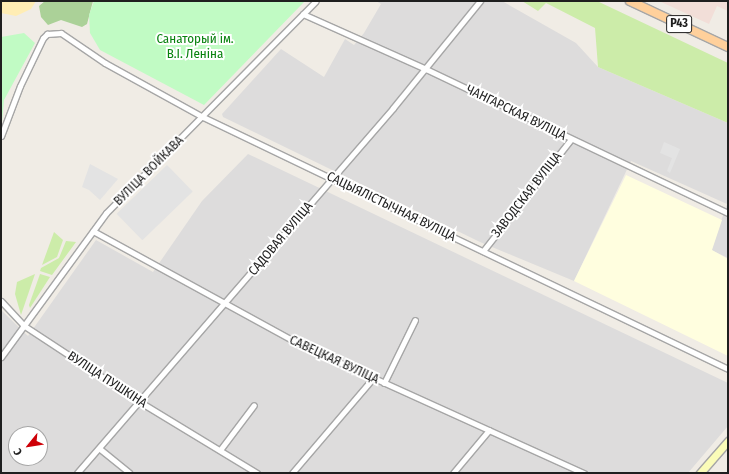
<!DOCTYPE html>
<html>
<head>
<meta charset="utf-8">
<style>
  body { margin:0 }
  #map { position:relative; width:729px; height:474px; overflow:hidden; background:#f0ece5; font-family:"Fira Sans Condensed",sans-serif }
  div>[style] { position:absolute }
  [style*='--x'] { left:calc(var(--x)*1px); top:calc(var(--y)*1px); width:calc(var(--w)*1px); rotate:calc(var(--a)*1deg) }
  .residential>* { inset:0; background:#dddcdc }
  .education>* { inset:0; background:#fffedf }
  .military>* { inset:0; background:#f2ded8 }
  .grass>* { inset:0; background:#cceca9 }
  .forest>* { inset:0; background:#abd198 }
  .sand>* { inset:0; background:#ffedb4 }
  .park>* { inset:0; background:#c1fbc4 }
  .parking>* { inset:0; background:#e3e3e3; transform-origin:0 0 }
  .roads { filter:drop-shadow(1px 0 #a6a6a6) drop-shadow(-1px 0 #a6a6a6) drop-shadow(0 1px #a6a6a6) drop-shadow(0 -1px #a6a6a6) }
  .street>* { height:5px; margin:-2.5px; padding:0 2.5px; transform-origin:2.5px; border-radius:2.5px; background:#fff }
  .secondary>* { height:7px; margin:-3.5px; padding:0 3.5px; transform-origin:3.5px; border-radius:3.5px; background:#fbfcb8 }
  .primary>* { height:8px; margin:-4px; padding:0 4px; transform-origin:4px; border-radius:4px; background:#ffd09b }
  span { translate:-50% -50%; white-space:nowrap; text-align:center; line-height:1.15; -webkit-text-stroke:4px #fff; paint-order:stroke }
  .shield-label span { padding:1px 3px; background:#fff; border:1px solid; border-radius:3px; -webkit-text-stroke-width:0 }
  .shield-label { font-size:12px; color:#1f1f1f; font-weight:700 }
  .park-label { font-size:13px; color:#08820e }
  .street-label { font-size:13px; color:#1f1f1f }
  .frame { position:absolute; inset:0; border:2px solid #1f1f1f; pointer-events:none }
  .north { position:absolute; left:8px; top:426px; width:40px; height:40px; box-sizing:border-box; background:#fff; border:1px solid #a5a5a5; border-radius:50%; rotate:240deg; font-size:11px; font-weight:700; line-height:16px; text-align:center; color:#1f1f1f }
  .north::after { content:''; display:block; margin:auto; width:14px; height:18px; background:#ce0007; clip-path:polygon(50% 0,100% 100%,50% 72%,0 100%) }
</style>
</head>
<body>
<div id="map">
  <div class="residential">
    <div style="clip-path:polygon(376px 1px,502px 1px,576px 43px,598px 67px,728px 123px,728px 258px,711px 250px,727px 204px,631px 161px,574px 281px,480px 242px,223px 117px,222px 114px,281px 49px,324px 77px,345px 39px,354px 45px,364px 33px,381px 4px)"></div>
    <div style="clip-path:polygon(evenodd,248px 154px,728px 383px,728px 426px,688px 473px,1px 473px,1px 310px,28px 336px,96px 240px,153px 272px,202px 201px,248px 154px,16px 434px,40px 434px,40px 458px,16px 458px,16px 434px)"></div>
  </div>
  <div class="education">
    <div style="clip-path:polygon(626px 175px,722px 220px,712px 250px,728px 259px,728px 356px,574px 281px)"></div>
  </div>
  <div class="military">
    <div style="clip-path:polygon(659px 1px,728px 1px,728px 11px,717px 6px,709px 24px)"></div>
  </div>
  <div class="grass">
    <div style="clip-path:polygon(522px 1px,597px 1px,728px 63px,728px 123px,598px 67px,595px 28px,546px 3px,538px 11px)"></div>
    <div style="clip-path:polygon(54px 232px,63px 240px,57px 257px,42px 265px)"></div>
    <div style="clip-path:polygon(66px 241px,76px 242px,52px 275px,40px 271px,41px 268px,59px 258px)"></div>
    <div style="clip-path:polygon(35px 274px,21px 315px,15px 294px,17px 282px)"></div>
    <div style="clip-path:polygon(40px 274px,50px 277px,30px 308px,29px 305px)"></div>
  </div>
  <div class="forest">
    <div style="clip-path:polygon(45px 1px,76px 2px,93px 1px,87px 24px,82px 27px,61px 20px,48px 25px,41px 17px,39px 6px)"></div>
  </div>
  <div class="sand">
    <div style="clip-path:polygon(1px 1px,36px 1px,31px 9px,16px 16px,1px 13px)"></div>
  </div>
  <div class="park">
    <div style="clip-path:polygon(94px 1px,305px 1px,204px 105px,100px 50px,90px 33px,89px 15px)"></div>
    <div style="clip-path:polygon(24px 33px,35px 43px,4px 100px,1px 133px,1px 37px)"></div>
  </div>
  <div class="parking">
    <div style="clip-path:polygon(664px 142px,680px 149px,670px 173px,667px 171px,672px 158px,660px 153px)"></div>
    <div style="clip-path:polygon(90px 164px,118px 179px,100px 200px,89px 190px,82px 187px)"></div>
    <div style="left:167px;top:165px;width:37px;height:70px;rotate:46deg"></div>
  </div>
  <div class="roads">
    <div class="street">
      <div style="--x:303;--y:14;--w:135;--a:24.1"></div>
      <div style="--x:426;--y:69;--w:335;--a:25.5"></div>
      <div style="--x:1;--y:136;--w:53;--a:-69.2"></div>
      <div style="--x:20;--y:86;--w:53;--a:-64.4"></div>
      <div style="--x:43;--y:38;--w:6;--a:-45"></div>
      <div style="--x:47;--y:34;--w:14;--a:-4"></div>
      <div style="--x:61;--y:33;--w:53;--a:34.3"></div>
      <div style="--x:105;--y:63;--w:112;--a:28.9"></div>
      <div style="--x:203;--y:117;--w:582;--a:25.64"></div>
      <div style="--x:93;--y:231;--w:235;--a:28.7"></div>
      <div style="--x:299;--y:344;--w:313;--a:24.4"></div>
      <div style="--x:483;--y:251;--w:142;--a:-51.8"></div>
      <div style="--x:1;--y:301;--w:33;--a:47"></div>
      <div style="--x:23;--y:325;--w:140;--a:33.3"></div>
      <div style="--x:140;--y:402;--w:137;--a:31.3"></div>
      <div style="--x:1;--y:357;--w:178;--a:-53.9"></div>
      <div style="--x:106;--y:213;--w:298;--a:-45.3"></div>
      <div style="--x:384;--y:383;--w:70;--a:-63.8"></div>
      <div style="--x:100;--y:449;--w:38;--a:39"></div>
      <div style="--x:220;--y:450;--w:56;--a:-52.9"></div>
      <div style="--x:77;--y:473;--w:483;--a:-49.1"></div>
      <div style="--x:393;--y:108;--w:138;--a:-50.9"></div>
      <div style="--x:292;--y:473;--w:125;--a:-49.5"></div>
      <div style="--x:453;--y:473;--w:56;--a:-50.1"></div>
    </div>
    <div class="secondary">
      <div style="--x:700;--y:473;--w:43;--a:-48.8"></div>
    </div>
    <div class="primary">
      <div style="--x:630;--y:1;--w:108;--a:25.1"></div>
    </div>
  </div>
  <div class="shield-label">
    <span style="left:679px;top:24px">Р43</span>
  </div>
  <div class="park-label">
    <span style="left:195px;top:47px">Санаторый ім.<br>В.І. Леніна</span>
  </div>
  <div class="street-label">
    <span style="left:516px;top:113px;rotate:26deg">ЧАНГАРСКАЯ ВУЛІЦА</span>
    <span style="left:149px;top:171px;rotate:-45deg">ВУЛІЦА ВОЙКАВА</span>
    <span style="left:527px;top:195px;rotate:-52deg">ЗАВОДСКАЯ ВУЛІЦА</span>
    <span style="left:391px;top:207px;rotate:26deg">САЦЫЯЛІСТЫЧНАЯ ВУЛІЦА</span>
    <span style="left:281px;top:239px;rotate:-50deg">САДОВАЯ ВУЛІЦА</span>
    <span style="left:334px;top:360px;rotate:25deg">САВЕЦКАЯ ВУЛІЦА</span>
    <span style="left:107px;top:380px;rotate:33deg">ВУЛІЦА ПУШКІНА</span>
  </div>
  <div class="frame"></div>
  <div class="north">С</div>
</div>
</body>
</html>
